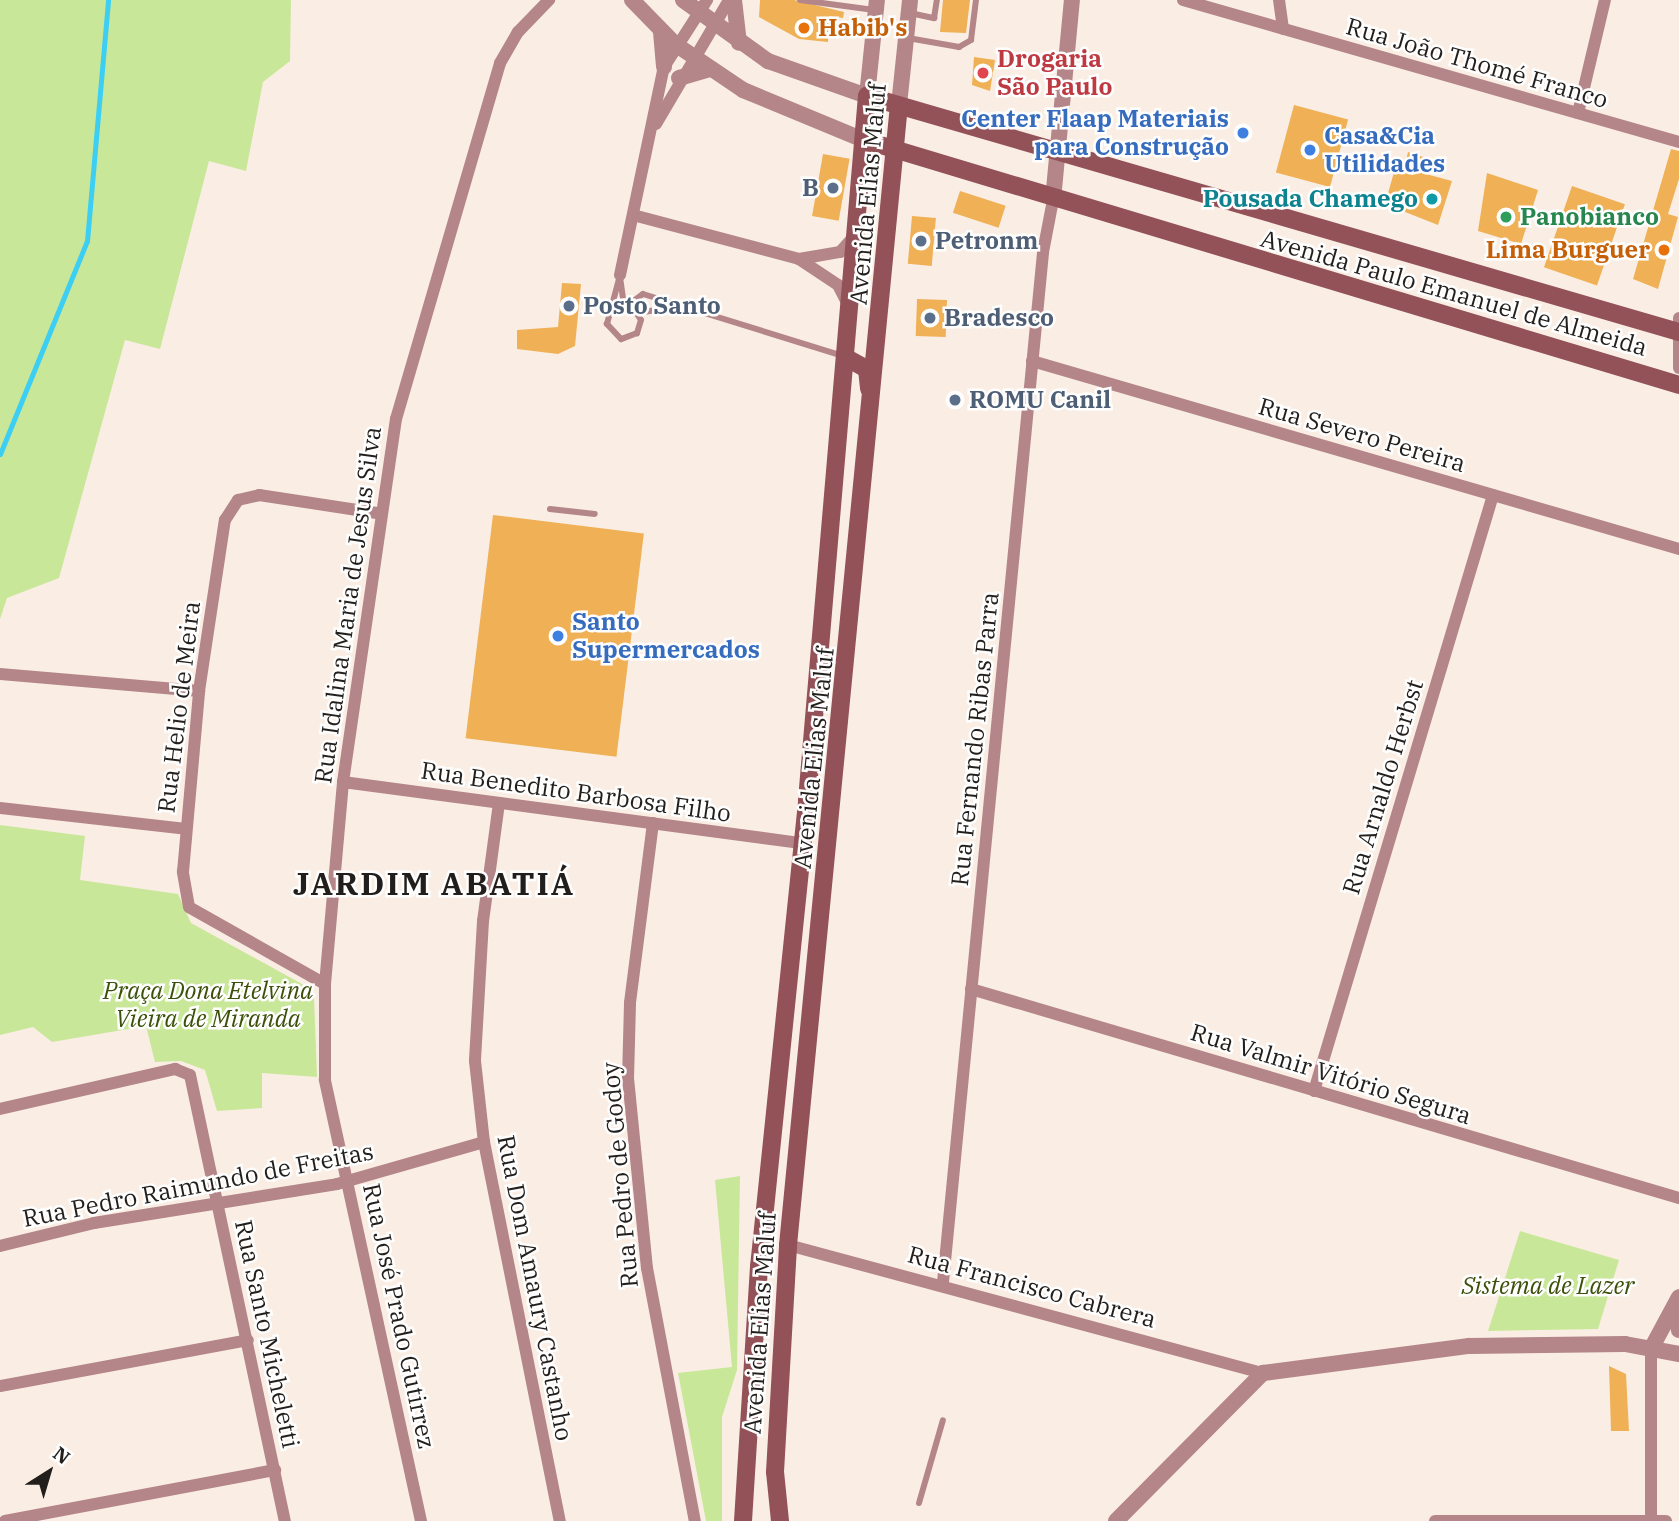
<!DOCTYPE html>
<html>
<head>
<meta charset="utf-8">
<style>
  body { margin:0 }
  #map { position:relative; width:1679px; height:1521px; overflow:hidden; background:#faeee4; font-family:"IBM Plex Serif",serif }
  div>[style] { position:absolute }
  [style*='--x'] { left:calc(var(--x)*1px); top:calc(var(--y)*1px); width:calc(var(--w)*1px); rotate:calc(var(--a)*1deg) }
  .green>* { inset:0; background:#c9e799 }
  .stream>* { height:5px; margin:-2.5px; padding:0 2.5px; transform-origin:2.5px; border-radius:2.5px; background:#3dcff3 }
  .building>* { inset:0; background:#efb056; transform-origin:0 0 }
  .service>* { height:6px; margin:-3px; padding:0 3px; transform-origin:3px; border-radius:3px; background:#b48689 }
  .minor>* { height:12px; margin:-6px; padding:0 6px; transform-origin:6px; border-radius:6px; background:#b48689 }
  .tertiary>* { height:16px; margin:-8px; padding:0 8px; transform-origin:8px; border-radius:8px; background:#b48689 }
  .secondary>* { height:18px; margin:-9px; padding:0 9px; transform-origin:9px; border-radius:9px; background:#935158 }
  .dots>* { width:19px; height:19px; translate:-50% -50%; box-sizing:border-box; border:4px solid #fefefe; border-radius:50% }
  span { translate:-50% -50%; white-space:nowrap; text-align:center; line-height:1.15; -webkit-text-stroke:5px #fefefe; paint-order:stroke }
  .food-label { font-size:24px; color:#c56008; font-weight:700 }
  .left { translate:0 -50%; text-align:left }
  .right { translate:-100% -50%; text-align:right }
  .health-label { font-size:24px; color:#be3a42; font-weight:700 }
  .street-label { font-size:24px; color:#221e1b }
  .shop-label { font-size:24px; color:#366cbe; font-weight:700 }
  .service-label { font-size:24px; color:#4e5e75; font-weight:700 }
  .culture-label { font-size:24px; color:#0d838f; font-weight:700 }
  .leisure-label { font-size:24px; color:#27864d; font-weight:700 }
  .park-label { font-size:24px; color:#3b5009; font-style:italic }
  .district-label { font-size:32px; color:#221e1b; font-weight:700; letter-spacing:2px }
  .north { position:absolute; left:14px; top:1437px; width:70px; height:70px; -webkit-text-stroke:5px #fefefe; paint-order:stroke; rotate:37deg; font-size:19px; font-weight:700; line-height:28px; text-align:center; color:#221e1b }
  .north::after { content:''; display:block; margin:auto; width:24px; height:32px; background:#221e1b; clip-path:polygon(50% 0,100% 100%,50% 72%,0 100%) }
</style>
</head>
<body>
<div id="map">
  <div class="green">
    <div style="clip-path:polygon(0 0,291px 0,290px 61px,263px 82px,246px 171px,209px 161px,160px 349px,125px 340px,59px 578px,7px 598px,0 619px)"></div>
    <div style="clip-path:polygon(0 825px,85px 836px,80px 880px,178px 894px,191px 923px,302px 984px,314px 997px,317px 1077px,262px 1073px,262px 1108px,217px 1111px,205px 1070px,181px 1061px,155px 1062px,146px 1026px,52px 1042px,33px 1027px,0 1035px)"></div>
    <div style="clip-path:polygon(740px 1176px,737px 1370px,722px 1417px,722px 1521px,706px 1521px,678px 1373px,732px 1367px,715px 1180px)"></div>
    <div style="clip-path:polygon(1520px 1231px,1619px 1260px,1598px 1329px,1488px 1331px)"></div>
  </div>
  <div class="stream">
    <div style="--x:0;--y:454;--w:230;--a:-67.8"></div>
    <div style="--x:87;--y:241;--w:242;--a:-85"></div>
  </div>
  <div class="building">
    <div style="clip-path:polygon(760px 0,794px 0,844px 12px,843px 18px,829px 16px,828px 42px,799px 39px,759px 17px)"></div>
    <div style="clip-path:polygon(943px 0,970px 0,966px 33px,940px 32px)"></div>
    <div style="clip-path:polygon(974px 57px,995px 60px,990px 91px,972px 85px)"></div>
    <div style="left:1294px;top:105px;width:56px;height:70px;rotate:15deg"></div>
    <div style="clip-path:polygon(1671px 149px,1679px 151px,1679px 179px,1668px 214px,1678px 217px,1658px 289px,1633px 279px)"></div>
    <div style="clip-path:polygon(1408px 152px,1426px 158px,1422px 173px,1452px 181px,1438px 225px,1385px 204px,1398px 158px,1406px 161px)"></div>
    <div style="left:823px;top:154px;width:27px;height:63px;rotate:10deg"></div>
    <div style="clip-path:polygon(1487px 173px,1538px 190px,1521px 244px,1478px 231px)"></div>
    <div style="left:1572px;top:186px;width:56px;height:86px;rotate:19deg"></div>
    <div style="left:960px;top:191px;width:48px;height:23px;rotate:18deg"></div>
    <div style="left:912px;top:216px;width:24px;height:48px;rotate:5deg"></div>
    <div style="clip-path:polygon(562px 283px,581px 284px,575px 346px,558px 354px,517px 349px,517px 330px,558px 327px)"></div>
    <div style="left:917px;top:299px;width:30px;height:37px;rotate:2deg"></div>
    <div style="left:493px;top:515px;width:152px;height:225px;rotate:7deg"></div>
    <div style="clip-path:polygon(1609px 1366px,1626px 1374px,1629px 1431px,1611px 1431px)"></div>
  </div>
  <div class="service">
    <div style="--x:800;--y:0;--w:75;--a:7.7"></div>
    <div style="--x:910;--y:13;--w:25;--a:12"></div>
    <div style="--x:934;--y:18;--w:18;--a:-81"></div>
    <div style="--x:908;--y:38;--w:52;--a:10"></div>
    <div style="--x:959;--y:47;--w:14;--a:-30"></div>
    <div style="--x:971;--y:40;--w:40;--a:-82.9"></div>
    <div style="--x:620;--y:277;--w:28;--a:82"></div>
    <div style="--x:627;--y:306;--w:20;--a:-37"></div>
    <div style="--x:643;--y:294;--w:209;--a:17.2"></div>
    <div style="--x:613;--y:309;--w:20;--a:-3"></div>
    <div style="--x:633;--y:308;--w:14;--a:56"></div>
    <div style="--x:641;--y:320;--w:14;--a:107"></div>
    <div style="--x:637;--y:333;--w:17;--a:159"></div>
    <div style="--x:621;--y:339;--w:21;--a:-133"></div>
    <div style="--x:607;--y:324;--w:51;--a:-75.1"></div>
    <div style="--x:638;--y:313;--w:35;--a:-10"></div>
    <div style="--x:550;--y:509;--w:45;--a:6.3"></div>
    <div style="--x:919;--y:1503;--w:86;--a:-73.9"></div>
  </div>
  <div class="minor">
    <div style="--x:1183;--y:0;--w:516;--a:15.98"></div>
    <div style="--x:1279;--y:0;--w:29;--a:82"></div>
    <div style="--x:1578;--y:113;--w:116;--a:-76.6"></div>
    <div style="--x:656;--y:124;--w:144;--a:-59.5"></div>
    <div style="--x:633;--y:215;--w:172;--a:14.8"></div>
    <div style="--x:799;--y:259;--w:42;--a:-9.7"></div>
    <div style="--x:840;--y:252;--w:24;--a:-48"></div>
    <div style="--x:799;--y:259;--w:47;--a:33.7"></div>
    <div style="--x:838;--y:285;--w:22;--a:63"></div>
    <div style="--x:620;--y:275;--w:213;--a:-78.1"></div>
    <div style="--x:664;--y:67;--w:80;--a:-57.3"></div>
    <div style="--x:1679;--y:318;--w:50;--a:90"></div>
    <div style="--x:1032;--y:361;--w:674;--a:16.2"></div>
    <div style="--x:0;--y:674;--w:200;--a:4.9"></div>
    <div style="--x:343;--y:782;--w:464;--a:7.6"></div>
    <div style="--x:499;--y:803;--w:119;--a:97.7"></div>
    <div style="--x:483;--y:921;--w:140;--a:93.3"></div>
    <div style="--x:475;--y:1061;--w:81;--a:83.7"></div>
    <div style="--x:484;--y:1142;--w:387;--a:78.7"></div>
    <div style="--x:0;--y:808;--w:187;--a:6.4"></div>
    <div style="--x:653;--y:823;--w:181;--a:97.3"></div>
    <div style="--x:630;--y:1003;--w:75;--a:91.5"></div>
    <div style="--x:628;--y:1078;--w:191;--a:84.3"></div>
    <div style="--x:647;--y:1268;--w:258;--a:79.3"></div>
    <div style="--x:325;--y:984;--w:156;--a:-150.5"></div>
    <div style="--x:189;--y:907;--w:36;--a:-100"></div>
    <div style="--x:183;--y:872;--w:182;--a:-84.9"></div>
    <div style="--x:199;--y:691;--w:173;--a:-81.4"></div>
    <div style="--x:225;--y:520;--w:24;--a:-57"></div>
    <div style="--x:238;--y:500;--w:22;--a:-13"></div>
    <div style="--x:259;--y:495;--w:119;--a:8.7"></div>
    <div style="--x:971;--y:989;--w:738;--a:16.45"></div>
    <div style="--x:1314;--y:1091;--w:622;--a:-73.28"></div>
    <div style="--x:0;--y:1109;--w:180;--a:-12.9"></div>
    <div style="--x:175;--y:1069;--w:16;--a:22"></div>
    <div style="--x:190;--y:1075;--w:456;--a:78"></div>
    <div style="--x:788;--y:1245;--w:492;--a:15.1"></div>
    <div style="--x:0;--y:1246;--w:97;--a:-13.7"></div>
    <div style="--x:94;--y:1223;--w:246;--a:-9.1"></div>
    <div style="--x:337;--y:1184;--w:153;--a:-15.9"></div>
    <div style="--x:943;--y:1282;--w:1035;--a:-84.45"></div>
    <div style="--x:1043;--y:252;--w:53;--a:-79.1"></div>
    <div style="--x:0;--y:1386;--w:252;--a:-10.5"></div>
    <div style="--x:5;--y:1521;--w:275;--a:-10.7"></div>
    <div style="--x:421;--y:1521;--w:452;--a:-102.3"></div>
    <div style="--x:325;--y:1079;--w:95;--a:-90"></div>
    <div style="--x:325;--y:984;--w:203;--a:-84.9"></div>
    <div style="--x:343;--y:782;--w:367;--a:-81.7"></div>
    <div style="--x:396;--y:419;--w:371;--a:-73.7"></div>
    <div style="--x:500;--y:63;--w:36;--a:-60"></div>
    <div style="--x:518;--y:32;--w:45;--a:-45.9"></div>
    <div style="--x:1435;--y:1521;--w:231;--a:0"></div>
    <div style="--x:1651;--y:1521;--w:172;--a:-90"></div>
  </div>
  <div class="tertiary">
    <div style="--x:632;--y:0;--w:62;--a:45.7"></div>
    <div style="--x:675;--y:44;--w:82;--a:34.1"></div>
    <div style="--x:743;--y:90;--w:131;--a:22.5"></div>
    <div style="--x:683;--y:0;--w:105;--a:35.7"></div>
    <div style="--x:768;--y:61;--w:105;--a:19.5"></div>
    <div style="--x:867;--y:96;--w:97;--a:-84.1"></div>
    <div style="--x:734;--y:0;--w:43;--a:83.4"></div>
    <div style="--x:661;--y:32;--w:35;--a:85"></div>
    <div style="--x:679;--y:78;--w:32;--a:-16"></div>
    <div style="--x:899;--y:105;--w:106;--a:-84"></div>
    <div style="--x:1053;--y:200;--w:201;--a:-84.6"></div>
    <div style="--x:1677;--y:1304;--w:26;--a:86"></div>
    <div style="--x:1651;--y:1349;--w:59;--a:-61.7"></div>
    <div style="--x:1116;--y:1521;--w:209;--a:-45.2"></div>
    <div style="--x:1263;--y:1373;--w:208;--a:-7.5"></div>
    <div style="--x:1469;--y:1346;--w:156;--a:-0.7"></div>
    <div style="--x:1625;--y:1344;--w:55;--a:10.5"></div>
  </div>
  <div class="secondary">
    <div style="--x:864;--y:140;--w:851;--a:16.73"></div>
    <div style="--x:845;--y:357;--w:25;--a:29"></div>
    <div style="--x:867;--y:369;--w:20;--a:84"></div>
    <div style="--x:743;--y:1521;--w:255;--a:-86.4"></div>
    <div style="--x:759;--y:1267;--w:469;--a:-84.1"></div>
    <div style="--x:807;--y:800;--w:707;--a:-85.13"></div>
    <div style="--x:867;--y:96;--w:846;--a:16.21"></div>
    <div style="--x:780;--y:1521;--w:49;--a:-95.8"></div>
    <div style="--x:775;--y:1472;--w:227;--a:-86.7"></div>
    <div style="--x:788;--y:1245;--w:1145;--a:-84.44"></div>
  </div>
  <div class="dots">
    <div style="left:804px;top:28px;background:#e8710a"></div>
    <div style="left:983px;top:73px;background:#e0444e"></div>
    <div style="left:1243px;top:133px;background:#3f7fe0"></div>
    <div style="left:1310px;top:150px;background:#3f7fe0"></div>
    <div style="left:833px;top:188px;background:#5c6f8a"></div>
    <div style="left:1432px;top:199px;background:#0f9aa8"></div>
    <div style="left:1506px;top:217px;background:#2e9e5b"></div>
    <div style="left:921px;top:241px;background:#5c6f8a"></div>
    <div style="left:1664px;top:250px;background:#e8710a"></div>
    <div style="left:569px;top:306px;background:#5c6f8a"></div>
    <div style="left:930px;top:318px;background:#5c6f8a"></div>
    <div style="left:955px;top:400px;background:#5c6f8a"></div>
    <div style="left:558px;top:636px;background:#3f7fe0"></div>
  </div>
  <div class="food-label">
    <span class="left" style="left:818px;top:28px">Habib's</span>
    <span class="right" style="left:1650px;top:250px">Lima Burguer</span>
  </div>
  <div class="health-label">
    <span class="left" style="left:997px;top:73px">Drogaria<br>São Paulo</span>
  </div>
  <div class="street-label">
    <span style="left:1477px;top:63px;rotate:16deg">Rua João Thomé Franco</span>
    <span style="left:868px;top:194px;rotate:-85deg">Avenida Elias Maluf</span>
    <span style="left:1454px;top:293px;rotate:16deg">Avenida Paulo Emanuel de Almeida</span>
    <span style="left:1362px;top:435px;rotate:16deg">Rua Severo Pereira</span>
    <span style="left:348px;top:605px;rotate:-82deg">Rua Idalina Maria de Jesus Silva</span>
    <span style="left:179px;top:707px;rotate:-83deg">Rua Helio de Meira</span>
    <span style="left:975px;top:739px;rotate:-84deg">Rua Fernando Ribas Parra</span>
    <span style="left:814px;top:758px;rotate:-84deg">Avenida Elias Maluf</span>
    <span style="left:1383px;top:787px;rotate:-73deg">Rua Arnaldo Herbst</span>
    <span style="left:576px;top:792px;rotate:8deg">Rua Benedito Barbosa Filho</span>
    <span style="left:1331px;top:1074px;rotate:17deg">Rua Valmir Vitório Segura</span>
    <span style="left:620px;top:1175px;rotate:-95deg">Rua Pedro de Godoy</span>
    <span style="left:198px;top:1185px;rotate:-11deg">Rua Pedro Raimundo de Freitas</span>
    <span style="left:1032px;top:1287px;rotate:15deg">Rua Francisco Cabrera</span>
    <span style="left:535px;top:1288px;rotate:79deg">Rua Dom Amaury Castanho</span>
    <span style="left:399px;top:1316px;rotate:78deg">Rua José Prado Gutirrez</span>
    <span style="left:760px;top:1323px;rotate:-86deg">Avenida Elias Maluf</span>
    <span style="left:267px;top:1334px;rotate:78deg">Rua Santo Micheletti</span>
  </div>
  <div class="shop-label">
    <span class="right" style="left:1229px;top:133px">Center Flaap Materiais<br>para Construção</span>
    <span class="left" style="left:1324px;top:150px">Casa&amp;Cia<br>Utilidades</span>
    <span class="left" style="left:572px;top:636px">Santo<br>Supermercados</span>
  </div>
  <div class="service-label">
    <span class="right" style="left:819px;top:188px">B</span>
    <span class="left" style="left:935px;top:241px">Petronm</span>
    <span class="left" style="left:583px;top:306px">Posto Santo</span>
    <span class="left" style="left:944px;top:318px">Bradesco</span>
    <span class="left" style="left:969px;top:400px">ROMU Canil</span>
  </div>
  <div class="culture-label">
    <span class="right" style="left:1418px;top:199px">Pousada Chamego</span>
  </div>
  <div class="leisure-label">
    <span class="left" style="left:1520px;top:217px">Panobianco</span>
  </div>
  <div class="park-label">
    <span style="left:208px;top:1005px">Praça Dona Etelvina<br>Vieira de Miranda</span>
    <span style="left:1548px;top:1286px">Sistema de Lazer</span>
  </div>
  <div class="district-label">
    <span style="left:434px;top:883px">JARDIM ABATIÁ</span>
  </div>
  <div class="north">N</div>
</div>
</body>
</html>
